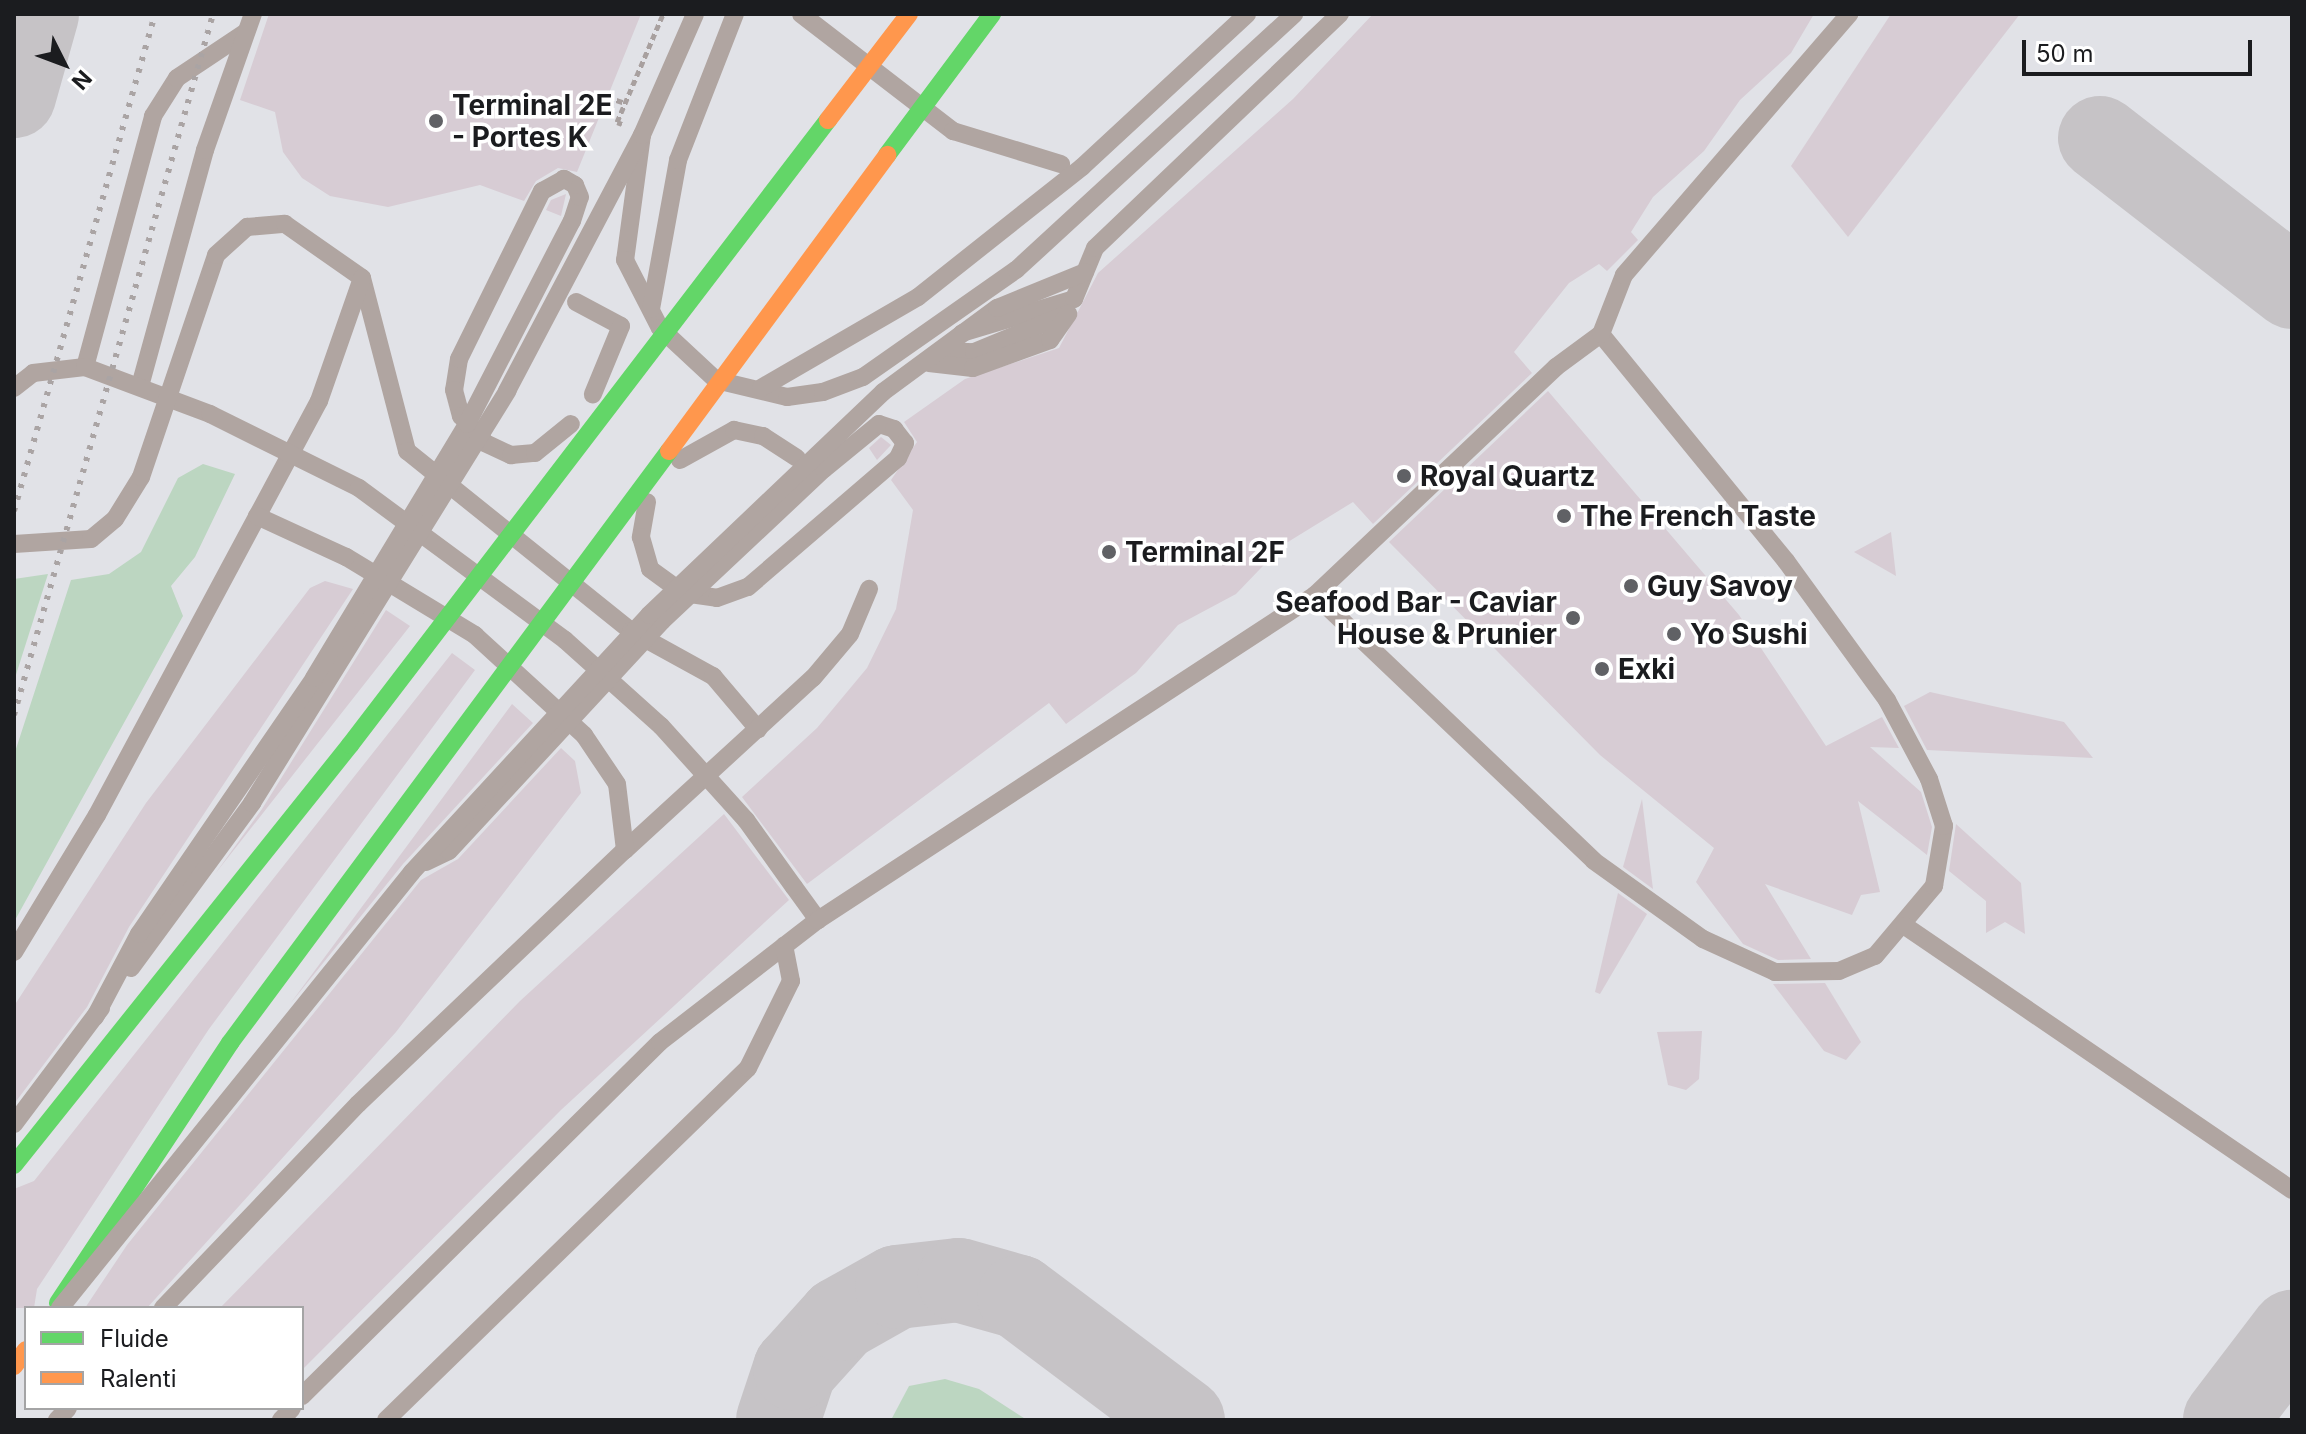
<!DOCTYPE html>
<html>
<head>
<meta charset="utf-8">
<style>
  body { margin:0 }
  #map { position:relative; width:2306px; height:1434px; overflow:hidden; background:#e1e2e7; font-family:Inter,sans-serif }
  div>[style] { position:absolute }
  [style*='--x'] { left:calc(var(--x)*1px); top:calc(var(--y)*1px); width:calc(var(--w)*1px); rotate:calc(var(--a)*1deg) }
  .green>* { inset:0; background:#bcd6c1 }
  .taxiway>* { height:84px; margin:-42px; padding:0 42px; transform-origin:42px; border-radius:42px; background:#c6c3c6 }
  .building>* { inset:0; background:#d7ccd4 }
  .path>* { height:5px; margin-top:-2.5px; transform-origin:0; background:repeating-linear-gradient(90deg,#a8a09f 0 6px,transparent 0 10px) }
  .lane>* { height:18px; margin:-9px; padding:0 9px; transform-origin:9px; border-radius:9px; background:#b0a5a1 }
  .fast>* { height:18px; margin:-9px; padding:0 9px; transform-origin:9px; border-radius:9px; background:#63d668 }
  .slow>* { height:18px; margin:-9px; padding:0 9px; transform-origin:9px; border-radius:9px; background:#ff974d }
  .rail>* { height:6px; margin-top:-3px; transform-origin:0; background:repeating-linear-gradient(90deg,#aaa4a4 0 4px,transparent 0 12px) }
  .lane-bridge>* { height:18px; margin:-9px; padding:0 9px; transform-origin:9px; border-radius:9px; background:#b0a5a1 }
  .fast-bridge>* { height:18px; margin:-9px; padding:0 9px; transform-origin:9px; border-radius:9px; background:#63d668 }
  .slow-bridge>* { height:18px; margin:-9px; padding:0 9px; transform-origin:9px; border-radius:9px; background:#ff974d }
  .dots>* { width:22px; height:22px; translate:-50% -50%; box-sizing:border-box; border:4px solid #fff; border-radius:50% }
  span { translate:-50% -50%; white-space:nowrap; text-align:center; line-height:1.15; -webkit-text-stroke:7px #fff; paint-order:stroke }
  .poi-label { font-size:28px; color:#1b1c1f; font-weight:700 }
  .left { translate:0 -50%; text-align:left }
  .right { translate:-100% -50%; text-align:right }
  .frame { position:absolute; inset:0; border:16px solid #1b1c1f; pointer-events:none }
  .legend { position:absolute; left:24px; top:1306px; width:280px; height:104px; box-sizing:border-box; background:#fff; border:2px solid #a4a4a5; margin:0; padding:10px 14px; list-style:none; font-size:24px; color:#1b1c1f }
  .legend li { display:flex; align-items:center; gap:16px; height:40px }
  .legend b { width:40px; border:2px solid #a4a4a5 }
  .north { position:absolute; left:24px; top:24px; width:80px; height:80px; -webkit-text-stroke:6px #fff; paint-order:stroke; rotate:132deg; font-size:22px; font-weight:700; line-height:32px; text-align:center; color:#1b1c1f }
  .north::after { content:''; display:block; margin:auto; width:28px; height:36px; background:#1b1c1f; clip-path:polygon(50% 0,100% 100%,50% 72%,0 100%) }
  .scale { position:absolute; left:2022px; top:40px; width:230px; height:36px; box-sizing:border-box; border:4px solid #1b1c1f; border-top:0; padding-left:10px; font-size:24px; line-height:28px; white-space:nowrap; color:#1b1c1f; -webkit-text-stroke:6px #fff; paint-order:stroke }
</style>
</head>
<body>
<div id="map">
  <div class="green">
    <div style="clip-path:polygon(203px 464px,235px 474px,195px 557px,171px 586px,183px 616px,14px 922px,14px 755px,71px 580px,109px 574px,141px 552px,178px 478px)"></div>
    <div style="clip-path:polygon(48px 574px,14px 681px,14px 579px)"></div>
    <div style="clip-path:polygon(945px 1379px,979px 1389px,1027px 1420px,891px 1420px,909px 1386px)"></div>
  </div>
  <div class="taxiway">
    <div style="--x:14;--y:96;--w:85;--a:-74.3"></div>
    <div style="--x:2100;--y:138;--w:243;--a:37.8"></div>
    <div style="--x:778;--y:1420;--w:54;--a:-71.6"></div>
    <div style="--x:795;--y:1369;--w:67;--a:-48"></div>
    <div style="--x:840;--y:1319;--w:65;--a:-29.3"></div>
    <div style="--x:897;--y:1287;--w:62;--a:-6.4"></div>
    <div style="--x:959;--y:1280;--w:62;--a:15.8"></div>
    <div style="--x:1019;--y:1297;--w:205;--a:36.9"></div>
    <div style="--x:2225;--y:1420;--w:111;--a:-52.7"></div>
  </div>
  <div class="building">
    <div style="clip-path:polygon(269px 14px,641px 14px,577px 172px,558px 168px,536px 181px,524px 201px,480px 185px,388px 207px,330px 196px,302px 178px,283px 152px,275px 112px,240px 100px)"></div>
    <div style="clip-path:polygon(1373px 14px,1814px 14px,1791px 53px,1740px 100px,1704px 151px,1653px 197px,1631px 232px,1638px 240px,1607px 271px,1599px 264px,1569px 283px,1514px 352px,1532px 373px,1373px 524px,1353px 502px,1283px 545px,1236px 594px,1178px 625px,1136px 673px,1066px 724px,1049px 703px,807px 884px,742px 797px,817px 728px,867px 668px,896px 609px,913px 510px,891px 480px,917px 442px,904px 422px,965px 379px,1059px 348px,1098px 273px,1293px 99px)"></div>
    <div style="clip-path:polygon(1891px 14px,2020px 14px,1848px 237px,1791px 166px)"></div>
    <div style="clip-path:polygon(566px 194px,561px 216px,546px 210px,551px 200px)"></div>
    <div style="clip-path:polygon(1548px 391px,1739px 615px,1826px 746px,1882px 717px,1899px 748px,1870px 747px,1921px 792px,1932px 827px,1927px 855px,1858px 801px,1880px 892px,1861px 895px,1852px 915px,1765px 884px,1811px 959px,1778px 960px,1743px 944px,1696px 882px,1714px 848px,1600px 755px,1389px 542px)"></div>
    <div style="clip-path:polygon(881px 437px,891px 445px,877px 460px,869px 448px)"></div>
    <div style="clip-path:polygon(1891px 532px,1896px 576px,1854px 552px)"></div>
    <div style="clip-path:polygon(325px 581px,353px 589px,129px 927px,87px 1007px,14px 1104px,14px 1006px,146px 803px,310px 588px)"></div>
    <div style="clip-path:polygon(386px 610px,410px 626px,215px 874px,262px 809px)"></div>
    <div style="clip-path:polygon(452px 653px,475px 670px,209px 1029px,37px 1289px,34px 1308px,14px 1308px,14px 1189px,34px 1181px)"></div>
    <div style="clip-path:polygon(1930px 692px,2064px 722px,2093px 758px,1927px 750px,1904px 706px)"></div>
    <div style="clip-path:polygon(512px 704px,533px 723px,403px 864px,290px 1004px)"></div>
    <div style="clip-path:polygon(561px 748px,575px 761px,581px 793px,396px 1032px,147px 1308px,85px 1308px,127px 1245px,421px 880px,458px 859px)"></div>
    <div style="clip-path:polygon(1642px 799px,1653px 889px,1623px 867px)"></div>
    <div style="clip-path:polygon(724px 814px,789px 900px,561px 1110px,302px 1370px,302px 1308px,220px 1308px,520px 1001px)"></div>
    <div style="clip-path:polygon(1956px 824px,2021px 883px,2025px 934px,2005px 922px,1986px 933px,1986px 901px,1949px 871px)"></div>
    <div style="clip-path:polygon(1618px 893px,1647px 914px,1600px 994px,1595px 992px)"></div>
    <div style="clip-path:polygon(1825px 983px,1861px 1042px,1846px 1060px,1824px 1051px,1773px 984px)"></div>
    <div style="clip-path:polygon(1702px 1031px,1699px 1079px,1686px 1090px,1668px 1085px,1657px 1032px)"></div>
  </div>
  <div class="path">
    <div style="--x:607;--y:97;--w:19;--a:18"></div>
    <div style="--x:622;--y:124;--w:5;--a:-158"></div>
    <div style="--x:617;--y:122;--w:117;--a:-66.9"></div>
  </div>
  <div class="lane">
    <div style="--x:801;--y:14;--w:192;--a:37.6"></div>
    <div style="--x:953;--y:131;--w:113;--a:17"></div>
    <div style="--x:642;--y:135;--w:126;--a:97.7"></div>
    <div style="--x:625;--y:260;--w:76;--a:62.8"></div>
    <div style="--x:660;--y:328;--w:76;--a:42.9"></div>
    <div style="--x:716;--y:380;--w:73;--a:13.5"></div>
    <div style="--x:787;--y:397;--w:36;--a:-8"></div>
    <div style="--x:823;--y:392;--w:43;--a:-20.6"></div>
    <div style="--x:863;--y:377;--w:187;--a:-35"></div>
    <div style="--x:576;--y:302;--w:51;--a:28.1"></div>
    <div style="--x:621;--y:326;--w:74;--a:112.4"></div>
    <div style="--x:651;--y:309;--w:151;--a:-79.7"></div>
    <div style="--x:678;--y:160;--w:157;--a:-68.7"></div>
    <div style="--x:962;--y:333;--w:117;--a:-16.9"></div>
    <div style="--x:1074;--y:299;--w:55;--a:-67.6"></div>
    <div style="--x:1095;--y:248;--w:339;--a:-43.7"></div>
    <div style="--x:941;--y:351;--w:33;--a:2"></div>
    <div style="--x:974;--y:352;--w:100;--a:-22.2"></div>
    <div style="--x:459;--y:359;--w:31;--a:99"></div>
    <div style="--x:454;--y:390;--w:27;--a:75"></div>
    <div style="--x:461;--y:416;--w:36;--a:48"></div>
    <div style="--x:485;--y:443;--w:29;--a:25"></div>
    <div style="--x:511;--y:455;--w:24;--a:-5"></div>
    <div style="--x:535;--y:453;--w:46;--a:-38.9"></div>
    <div style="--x:929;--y:363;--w:44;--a:6.5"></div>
    <div style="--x:973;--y:368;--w:82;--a:-20"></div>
    <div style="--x:1050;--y:340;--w:32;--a:-55"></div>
    <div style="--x:85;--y:367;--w:260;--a:-74.8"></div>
    <div style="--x:153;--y:116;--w:45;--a:-57.7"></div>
    <div style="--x:177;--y:78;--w:83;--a:-33.7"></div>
    <div style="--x:140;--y:386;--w:245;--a:-74.6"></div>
    <div style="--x:205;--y:150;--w:144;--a:-70.6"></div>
    <div style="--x:14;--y:388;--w:24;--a:-38"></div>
    <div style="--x:33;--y:373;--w:52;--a:-6.6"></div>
    <div style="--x:85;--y:367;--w:134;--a:20.6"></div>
    <div style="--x:507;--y:391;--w:289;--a:-62.2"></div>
    <div style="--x:642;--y:135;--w:132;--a:-66.3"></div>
    <div style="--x:883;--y:392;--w:142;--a:-36.4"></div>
    <div style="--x:997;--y:308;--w:95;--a:-22.2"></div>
    <div style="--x:680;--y:460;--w:62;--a:-29.1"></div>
    <div style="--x:734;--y:430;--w:30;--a:12"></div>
    <div style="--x:763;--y:436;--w:40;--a:32.9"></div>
    <div style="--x:647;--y:502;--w:36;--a:100"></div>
    <div style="--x:641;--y:537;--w:33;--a:74"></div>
    <div style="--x:650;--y:569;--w:41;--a:36"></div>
    <div style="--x:683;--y:593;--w:34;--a:8"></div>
    <div style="--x:717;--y:598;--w:33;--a:-20"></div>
    <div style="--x:14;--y:544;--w:77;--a:-3.7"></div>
    <div style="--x:91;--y:539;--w:31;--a:-40"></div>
    <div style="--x:115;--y:519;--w:49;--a:-58.2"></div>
    <div style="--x:141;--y:477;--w:234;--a:-71.3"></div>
    <div style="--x:216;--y:255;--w:42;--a:-42.1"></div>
    <div style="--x:247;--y:227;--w:38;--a:-5"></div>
    <div style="--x:285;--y:224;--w:94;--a:35"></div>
    <div style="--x:362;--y:278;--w:179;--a:75.4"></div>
    <div style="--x:407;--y:451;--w:287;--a:38.8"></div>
    <div style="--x:631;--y:631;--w:94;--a:28.8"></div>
    <div style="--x:713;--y:676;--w:70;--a:49.7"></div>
    <div style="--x:1315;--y:595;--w:385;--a:43.6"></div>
    <div style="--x:1594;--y:861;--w:134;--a:35.6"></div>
    <div style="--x:1703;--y:939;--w:79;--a:24.6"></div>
    <div style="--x:1775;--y:972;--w:64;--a:-0.9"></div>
    <div style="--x:1839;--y:971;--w:39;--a:-23"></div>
    <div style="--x:1875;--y:956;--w:92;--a:-49.9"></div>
    <div style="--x:1934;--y:886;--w:61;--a:-80.5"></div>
    <div style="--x:1944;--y:826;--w:49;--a:-107.7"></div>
    <div style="--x:1929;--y:779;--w:89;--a:-118"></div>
    <div style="--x:1887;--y:700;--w:172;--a:-126"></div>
    <div style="--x:1786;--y:561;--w:293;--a:-129.2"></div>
    <div style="--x:625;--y:850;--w:255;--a:-42.5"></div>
    <div style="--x:813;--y:678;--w:57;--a:-49.9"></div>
    <div style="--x:850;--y:634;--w:49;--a:-67.1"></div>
    <div style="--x:794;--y:887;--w:41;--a:54"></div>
    <div style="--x:1905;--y:926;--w:468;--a:34.3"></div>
    <div style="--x:14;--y:952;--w:160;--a:-58.8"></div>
    <div style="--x:97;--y:815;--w:470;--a:-61.8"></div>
    <div style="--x:319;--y:401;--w:130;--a:-70.7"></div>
    <div style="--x:163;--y:1308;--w:282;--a:-46.3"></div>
    <div style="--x:358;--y:1104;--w:369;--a:-43.6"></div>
    <div style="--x:625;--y:850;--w:66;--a:-96.9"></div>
    <div style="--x:617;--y:784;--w:59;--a:-124"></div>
    <div style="--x:584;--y:735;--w:148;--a:-137.5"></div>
    <div style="--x:475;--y:635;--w:151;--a:-148.8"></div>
    <div style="--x:346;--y:557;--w:98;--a:-155.3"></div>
    <div style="--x:302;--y:1396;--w:503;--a:-44.68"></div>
    <div style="--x:660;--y:1042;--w:200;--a:-37.7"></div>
    <div style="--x:818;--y:920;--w:594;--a:-33.18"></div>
    <div style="--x:1315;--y:595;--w:332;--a:-43.4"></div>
    <div style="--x:1556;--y:367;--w:56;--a:-36.3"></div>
    <div style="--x:1601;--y:334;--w:63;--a:-68.7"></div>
    <div style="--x:1624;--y:275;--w:345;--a:-49.2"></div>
    <div style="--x:57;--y:1420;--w:16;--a:-47"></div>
    <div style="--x:281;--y:1420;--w:16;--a:-47"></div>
    <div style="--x:386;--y:1420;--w:505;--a:-44.2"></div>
    <div style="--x:748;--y:1068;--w:97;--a:-63.7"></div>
    <div style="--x:791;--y:981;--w:36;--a:-101"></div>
  </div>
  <div class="fast">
    <div style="--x:14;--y:1165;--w:538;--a:-51.34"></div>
    <div style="--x:58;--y:1303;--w:312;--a:-56.5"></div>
  </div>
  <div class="slow">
    <div style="--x:14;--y:1366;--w:20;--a:-53"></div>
  </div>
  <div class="rail">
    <div style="--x:14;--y:511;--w:517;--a:-74.16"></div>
    <div style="--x:14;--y:715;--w:729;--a:-74.15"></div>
  </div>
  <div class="lane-bridge">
    <div style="--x:1016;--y:270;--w:378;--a:-42.6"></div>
    <div style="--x:761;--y:388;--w:181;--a:-30.1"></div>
    <div style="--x:918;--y:297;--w:209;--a:-38.4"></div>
    <div style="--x:1082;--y:167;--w:225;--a:-42.8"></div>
    <div style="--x:210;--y:414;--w:166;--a:26.4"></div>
    <div style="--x:359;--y:488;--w:256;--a:36.4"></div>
    <div style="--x:565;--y:640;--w:129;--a:41.9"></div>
    <div style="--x:661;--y:726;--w:127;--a:47.9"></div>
    <div style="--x:746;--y:820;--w:82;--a:54.4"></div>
    <div style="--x:426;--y:862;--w:25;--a:-26"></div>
    <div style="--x:449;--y:851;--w:313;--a:-47.2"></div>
    <div style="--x:662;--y:621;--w:222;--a:-43.2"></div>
    <div style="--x:824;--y:469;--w:71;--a:-39.3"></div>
    <div style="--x:879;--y:424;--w:16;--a:18"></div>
    <div style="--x:894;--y:429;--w:18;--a:52"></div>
    <div style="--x:905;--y:443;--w:17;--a:115"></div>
    <div style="--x:898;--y:458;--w:198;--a:139.3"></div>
    <div style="--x:131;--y:968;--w:205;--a:-53.7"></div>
    <div style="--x:252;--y:803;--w:485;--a:-58.2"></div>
    <div style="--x:95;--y:1017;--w:94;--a:-62.1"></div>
    <div style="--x:139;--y:934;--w:310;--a:-55.6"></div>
    <div style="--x:314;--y:678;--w:297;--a:-58.9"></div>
    <div style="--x:467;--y:424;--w:229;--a:-62.7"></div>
    <div style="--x:572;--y:221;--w:25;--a:-72"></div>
    <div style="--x:580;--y:197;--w:13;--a:-113"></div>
    <div style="--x:575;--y:185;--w:13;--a:-151"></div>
    <div style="--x:564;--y:179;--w:25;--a:151"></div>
    <div style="--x:542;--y:191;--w:187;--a:116.3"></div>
    <div style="--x:14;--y:1124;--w:145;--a:-53.1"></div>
    <div style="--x:60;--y:1308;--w:560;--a:-51.08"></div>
    <div style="--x:412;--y:872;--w:350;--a:-47.3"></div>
    <div style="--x:649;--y:615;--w:323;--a:-43.6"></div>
  </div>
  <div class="fast-bridge">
    <div style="--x:887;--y:155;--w:176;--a:-53.3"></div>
    <div style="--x:350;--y:745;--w:787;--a:-52.59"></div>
    <div style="--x:230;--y:1043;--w:737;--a:-53.44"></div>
  </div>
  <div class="slow-bridge">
    <div style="--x:828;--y:120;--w:133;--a:-52.6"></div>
    <div style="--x:669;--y:451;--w:368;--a:-53.6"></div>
  </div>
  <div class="dots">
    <div style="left:436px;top:121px;background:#606165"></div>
    <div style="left:1404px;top:476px;background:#606165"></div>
    <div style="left:1564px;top:516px;background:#606165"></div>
    <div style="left:1109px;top:552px;background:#606165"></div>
    <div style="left:1631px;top:586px;background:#606165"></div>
    <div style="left:1573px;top:618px;background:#606165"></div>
    <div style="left:1674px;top:634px;background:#606165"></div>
    <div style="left:1602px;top:669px;background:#606165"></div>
  </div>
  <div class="poi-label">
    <span class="left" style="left:452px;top:121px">Terminal 2E<br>- Portes K</span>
    <span class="left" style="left:1420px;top:476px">Royal Quartz</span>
    <span class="left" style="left:1580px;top:516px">The French Taste</span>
    <span class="left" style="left:1125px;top:552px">Terminal 2F</span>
    <span class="left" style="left:1647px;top:586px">Guy Savoy</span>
    <span class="right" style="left:1557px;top:618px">Seafood Bar - Caviar<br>House &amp; Prunier</span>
    <span class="left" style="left:1690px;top:634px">Yo Sushi</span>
    <span class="left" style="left:1618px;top:669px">Exki</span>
  </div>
  <div class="frame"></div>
  <ul class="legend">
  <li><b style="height:10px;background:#63d668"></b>Fluide</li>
  <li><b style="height:10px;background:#ff974d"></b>Ralenti</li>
  </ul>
  <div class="north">N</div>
  <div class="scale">50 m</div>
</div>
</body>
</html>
